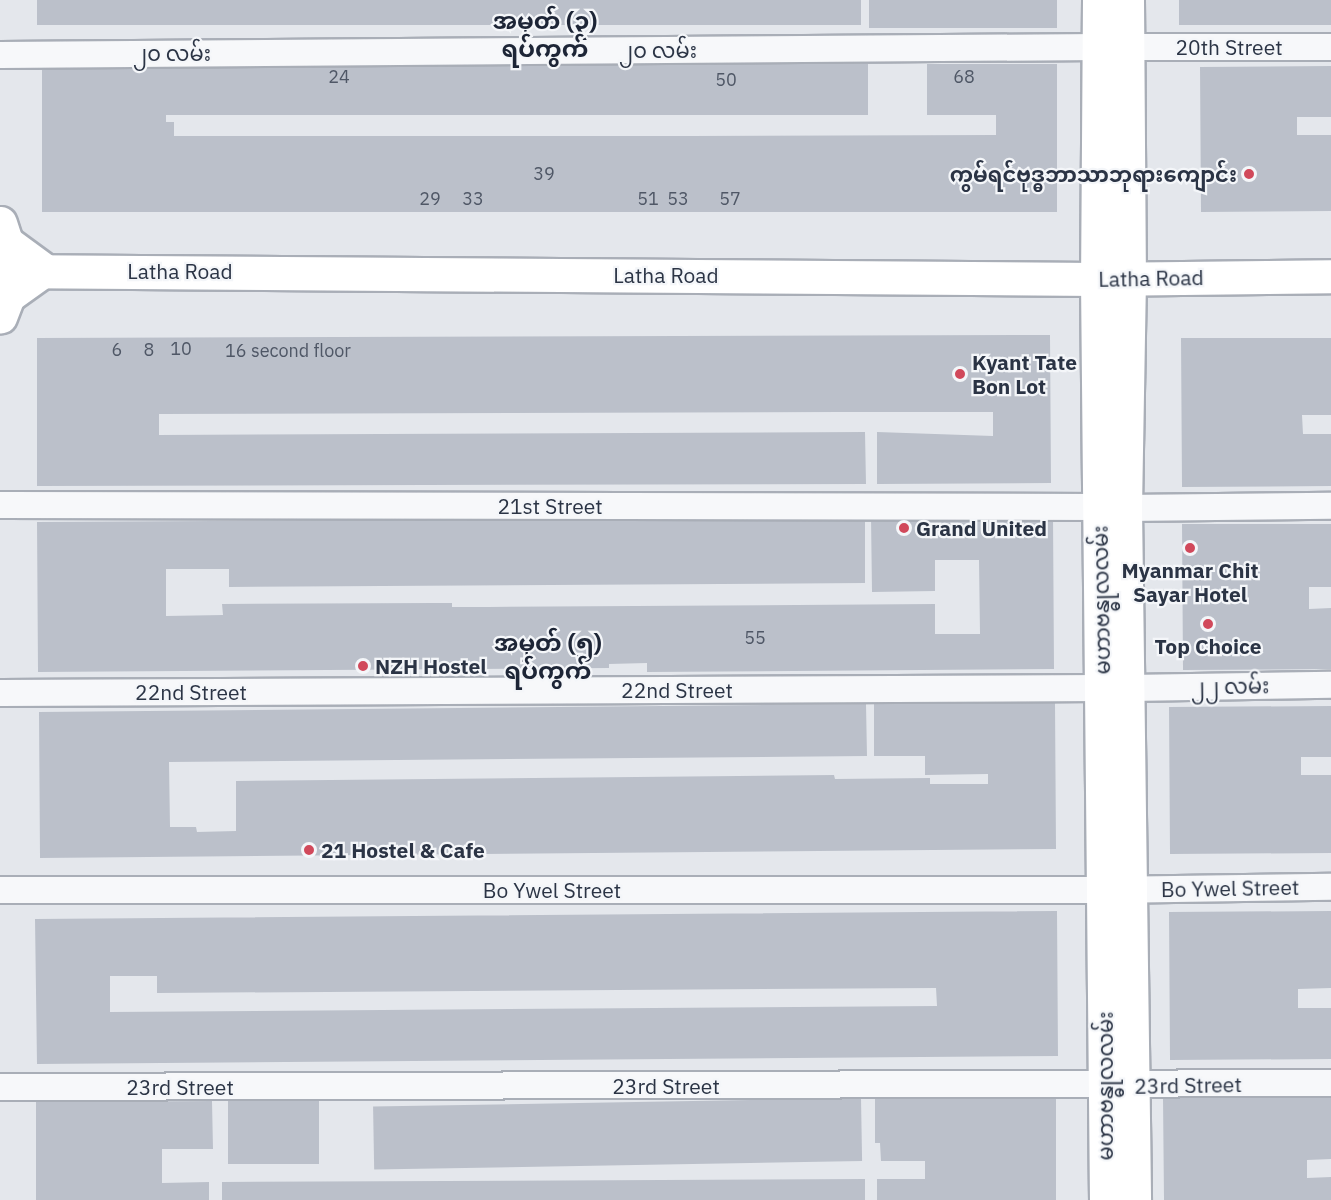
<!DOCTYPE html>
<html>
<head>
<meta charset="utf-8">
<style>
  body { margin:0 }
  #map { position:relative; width:1331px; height:1200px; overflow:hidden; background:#e4e7ec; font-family:"IBM Plex Sans","Noto Sans Myanmar",sans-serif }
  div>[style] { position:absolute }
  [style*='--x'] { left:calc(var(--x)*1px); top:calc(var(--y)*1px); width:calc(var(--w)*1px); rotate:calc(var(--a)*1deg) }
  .building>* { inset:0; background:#bbc0ca; transform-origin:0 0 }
  .roads { filter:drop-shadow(2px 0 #a9aeb7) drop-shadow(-2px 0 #a9aeb7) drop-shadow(0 2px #a9aeb7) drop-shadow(0 -2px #a9aeb7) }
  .street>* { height:26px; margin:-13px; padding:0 13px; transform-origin:13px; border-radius:13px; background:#f7f8fa }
  .secondary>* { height:33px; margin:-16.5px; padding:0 16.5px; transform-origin:16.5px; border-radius:16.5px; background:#fff }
  .primary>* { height:33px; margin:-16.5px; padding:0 16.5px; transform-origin:16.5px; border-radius:16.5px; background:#fff }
  .dots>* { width:16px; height:16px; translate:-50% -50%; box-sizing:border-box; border:3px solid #f4f6f9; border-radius:50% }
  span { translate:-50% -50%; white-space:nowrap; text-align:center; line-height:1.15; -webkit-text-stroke:4.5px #f4f6f9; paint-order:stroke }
  .number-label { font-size:18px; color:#4f5766 }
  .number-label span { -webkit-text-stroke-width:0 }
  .street-label { font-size:21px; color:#2b3445 }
  .poi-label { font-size:21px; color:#2b3445; font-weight:700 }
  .right { translate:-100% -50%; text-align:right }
  .left { translate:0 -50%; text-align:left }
  .quarter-label { font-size:24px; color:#1d2536; font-weight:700 }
</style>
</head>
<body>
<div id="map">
  <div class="building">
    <div style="left:37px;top:0;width:824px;height:25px"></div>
    <div style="left:869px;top:0;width:188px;height:28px"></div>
    <div style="left:1179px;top:0;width:152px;height:25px"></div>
    <div style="clip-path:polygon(42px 64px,868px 64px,868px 115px,166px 115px,166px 122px,174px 122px,174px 136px,691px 136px,996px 135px,996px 115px,927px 115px,927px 64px,1057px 64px,1057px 212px,42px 212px)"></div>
    <div style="clip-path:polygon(1331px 66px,1331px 117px,1297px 117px,1297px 135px,1331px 135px,1331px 211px,1201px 212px,1200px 67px)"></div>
    <div style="clip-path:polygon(1050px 335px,1051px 483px,877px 484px,877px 432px,993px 436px,993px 412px,840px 412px,159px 414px,159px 435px,865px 432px,866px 484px,37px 486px,37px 338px)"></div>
    <div style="clip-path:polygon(1181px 338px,1331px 338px,1331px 415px,1302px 415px,1303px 434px,1331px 434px,1331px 486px,1182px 487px)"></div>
    <div style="clip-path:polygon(1053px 516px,1054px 669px,647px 672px,647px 663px,609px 664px,609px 668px,38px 672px,37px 522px,865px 517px,865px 583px,229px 587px,229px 569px,166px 569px,166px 616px,223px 615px,222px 604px,435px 603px,452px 603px,452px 607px,489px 607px,935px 604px,935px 634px,980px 634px,979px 560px,935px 560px,935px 591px,872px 592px,871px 517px)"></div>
    <div style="clip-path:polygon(1182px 524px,1331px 524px,1331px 587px,1309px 587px,1309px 609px,1331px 608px,1331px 669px,1183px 670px)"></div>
    <div style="clip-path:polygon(1055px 702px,1056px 849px,40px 858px,39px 712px,866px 704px,867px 756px,169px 762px,170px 827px,196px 827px,197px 832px,236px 831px,236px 781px,834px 775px,835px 779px,930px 778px,930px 784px,988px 784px,988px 774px,925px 775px,925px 756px,874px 756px,874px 704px)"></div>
    <div style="clip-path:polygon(1331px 706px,1331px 757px,1301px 757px,1301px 775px,1331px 775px,1331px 853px,1170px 854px,1169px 707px)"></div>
    <div style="clip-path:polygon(evenodd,1057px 911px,1058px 1056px,37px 1064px,35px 919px,1057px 911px,110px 976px,157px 976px,157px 993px,936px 988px,937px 1006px,110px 1012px,110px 976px)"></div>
    <div style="clip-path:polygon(1331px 911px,1331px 988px,1298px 989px,1298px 1008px,1331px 1008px,1331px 1059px,1170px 1060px,1169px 912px)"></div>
    <div style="clip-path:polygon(1056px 1097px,1056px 1200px,877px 1200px,877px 1179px,925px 1179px,925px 1161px,881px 1161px,880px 1143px,875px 1143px,875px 1098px)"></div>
    <div style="clip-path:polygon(1331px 1097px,1331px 1159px,1307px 1160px,1307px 1178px,1331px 1177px,1331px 1200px,1164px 1200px,1163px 1098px)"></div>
    <div style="left:861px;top:1098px;width:63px;height:488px;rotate:89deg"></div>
    <div style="clip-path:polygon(212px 1101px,213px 1149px,162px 1149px,162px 1183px,209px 1182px,209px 1200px,36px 1200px,36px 1102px)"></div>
    <div style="left:228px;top:1101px;width:91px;height:63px"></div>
    <div style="clip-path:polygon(865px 1179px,865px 1200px,222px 1200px,222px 1182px)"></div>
  </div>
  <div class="roads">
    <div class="street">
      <div style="--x:1128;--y:47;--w:203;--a:0"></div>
      <div style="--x:0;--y:55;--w:1100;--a:-0.42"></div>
      <div style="--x:0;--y:505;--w:1100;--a:0.1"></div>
      <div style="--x:1125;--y:508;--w:206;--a:-0.6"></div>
      <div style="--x:1129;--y:688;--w:202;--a:-0.9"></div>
      <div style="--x:0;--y:693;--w:1102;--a:-0.26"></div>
      <div style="--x:0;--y:890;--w:1105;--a:0"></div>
      <div style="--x:1105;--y:890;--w:226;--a:-0.8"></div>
      <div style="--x:0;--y:1087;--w:1331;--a:-0.17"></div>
    </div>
    <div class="secondary">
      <div style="--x:0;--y:271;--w:1097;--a:0.42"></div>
      <div style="--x:1097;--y:279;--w:234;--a:-0.7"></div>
    </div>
    <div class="primary">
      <div style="--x:1099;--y:0;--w:279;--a:90.4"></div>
      <div style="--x:1097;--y:279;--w:921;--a:89.44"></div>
      <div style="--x:1127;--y:0;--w:278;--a:89.6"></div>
      <div style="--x:1129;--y:278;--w:230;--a:91"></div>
      <div style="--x:1125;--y:508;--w:692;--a:89.25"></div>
      <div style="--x:0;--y:223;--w:20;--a:72"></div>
      <div style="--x:6;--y:242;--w:47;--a:36.4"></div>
      <div style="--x:44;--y:270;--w:44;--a:144.2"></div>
      <div style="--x:8;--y:296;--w:22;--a:111"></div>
    </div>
  </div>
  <div class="dots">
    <div style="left:1249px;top:174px;background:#d1495b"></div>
    <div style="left:960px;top:374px;background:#d1495b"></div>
    <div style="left:904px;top:528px;background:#d1495b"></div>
    <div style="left:1190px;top:548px;background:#d1495b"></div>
    <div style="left:1208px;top:624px;background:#d1495b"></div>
    <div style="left:363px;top:666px;background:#d1495b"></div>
    <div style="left:309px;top:850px;background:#d1495b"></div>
  </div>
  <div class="number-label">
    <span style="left:339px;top:77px">24</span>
    <span style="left:964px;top:77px">68</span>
    <span style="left:726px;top:80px">50</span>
    <span style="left:544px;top:174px">39</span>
    <span style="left:430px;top:199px">29</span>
    <span style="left:473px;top:199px">33</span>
    <span style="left:648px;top:199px">51</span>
    <span style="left:678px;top:199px">53</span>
    <span style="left:730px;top:199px">57</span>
    <span style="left:181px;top:349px">10</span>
    <span style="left:117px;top:350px">6</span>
    <span style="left:149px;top:350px">8</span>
    <span style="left:288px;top:351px">16 second floor</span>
    <span style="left:755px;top:638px">55</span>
  </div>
  <div class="street-label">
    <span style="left:1229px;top:47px">20th Street</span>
    <span style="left:658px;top:50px">၂၀ လမ်း</span>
    <span style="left:172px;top:53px">၂၀ လမ်း</span>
    <span style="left:180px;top:271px">Latha Road</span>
    <span style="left:666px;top:275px">Latha Road</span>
    <span style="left:1151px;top:278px;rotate:-1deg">Latha Road</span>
    <span style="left:550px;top:506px">21st Street</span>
    <span style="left:1101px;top:600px;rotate:-91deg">မဟာဗန္ဓုလလမ်း</span>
    <span style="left:1230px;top:686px;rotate:-1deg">၂၂ လမ်း</span>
    <span style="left:677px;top:690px">22nd Street</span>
    <span style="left:191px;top:692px">22nd Street</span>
    <span style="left:1230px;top:888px;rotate:-1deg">Bo Ywel Street</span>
    <span style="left:552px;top:890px">Bo Ywel Street</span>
    <span style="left:1188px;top:1085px;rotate:-1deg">23rd Street</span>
    <span style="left:666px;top:1086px">23rd Street</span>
    <span style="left:1105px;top:1086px;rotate:-90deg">မဟာဗန္ဓုလလမ်း</span>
    <span style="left:180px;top:1087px">23rd Street</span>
  </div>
  <div class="poi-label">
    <span class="right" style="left:1237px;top:174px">ကွမ်ရင်ဗုဒ္ဓဘာသာဘုရားကျောင်း</span>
    <span class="left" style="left:972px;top:374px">Kyant Tate<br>Bon Lot</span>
    <span class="left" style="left:916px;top:528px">Grand United</span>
    <span style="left:1190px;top:582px">Myanmar Chit<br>Sayar Hotel</span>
    <span style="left:1208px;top:646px">Top Choice</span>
    <span class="left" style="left:375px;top:666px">NZH Hostel</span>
    <span class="left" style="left:321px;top:850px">21 Hostel &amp; Cafe</span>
  </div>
  <div class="quarter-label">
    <span style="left:545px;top:35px">အမှတ် (၃)<br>ရပ်ကွက်</span>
    <span style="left:548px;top:657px">အမှတ် (၅)<br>ရပ်ကွက်</span>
  </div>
</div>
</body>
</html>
